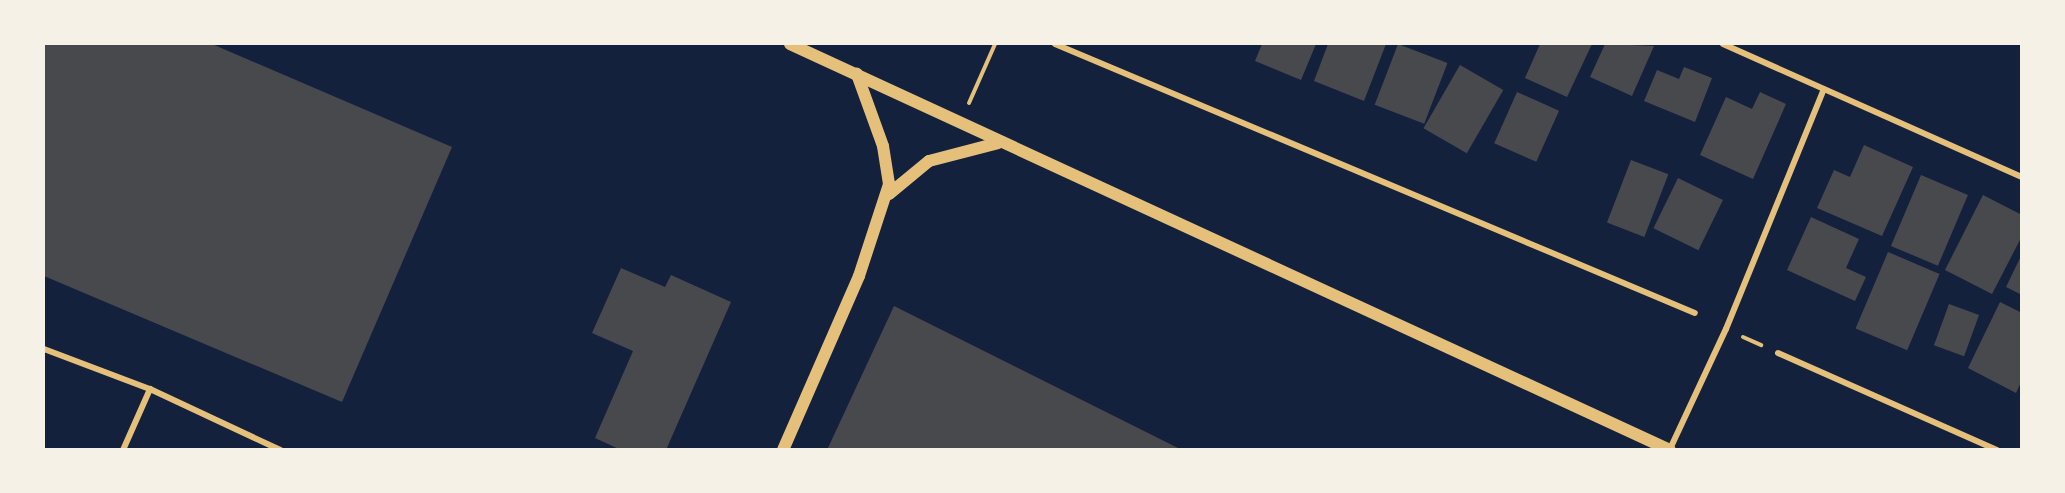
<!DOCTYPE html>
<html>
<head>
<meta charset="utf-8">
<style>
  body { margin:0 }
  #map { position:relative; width:2065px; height:493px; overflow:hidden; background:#14213d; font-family:"IBM Plex Serif",serif }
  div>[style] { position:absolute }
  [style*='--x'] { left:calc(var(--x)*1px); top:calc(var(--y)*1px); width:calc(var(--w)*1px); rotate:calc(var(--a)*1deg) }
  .building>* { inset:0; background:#48494c; transform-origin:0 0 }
  .path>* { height:4px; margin:-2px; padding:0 2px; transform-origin:2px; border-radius:2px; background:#e5c07b }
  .minor>* { height:6px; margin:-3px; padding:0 3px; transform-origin:3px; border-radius:3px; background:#e5c07b }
  .secondary>* { height:12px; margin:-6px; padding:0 6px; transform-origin:6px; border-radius:6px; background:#e5c07b }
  span { translate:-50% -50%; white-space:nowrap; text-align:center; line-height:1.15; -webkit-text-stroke:6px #f6f1e7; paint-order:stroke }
  .frame { position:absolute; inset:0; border:45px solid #f6f1e7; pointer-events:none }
</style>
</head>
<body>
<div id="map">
  <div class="building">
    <div style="clip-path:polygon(44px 44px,212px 44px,452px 147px,342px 402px,44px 276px)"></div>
    <div style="clip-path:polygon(1262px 44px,1316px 44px,1301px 80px,1255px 61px)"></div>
    <div style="clip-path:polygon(1328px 44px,1386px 44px,1364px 101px,1314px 81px)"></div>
    <div style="left:1398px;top:44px;width:53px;height:65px;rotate:21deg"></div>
    <div style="clip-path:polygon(1540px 44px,1592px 44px,1567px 97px,1525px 78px)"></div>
    <div style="clip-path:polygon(1605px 44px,1654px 46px,1632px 96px,1590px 77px)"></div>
    <div style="left:1460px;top:65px;width:50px;height:73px;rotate:30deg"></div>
    <div style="clip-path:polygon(1684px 67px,1712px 78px,1695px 122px,1644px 101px,1657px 70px,1679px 79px)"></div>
    <div style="left:1517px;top:92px;width:46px;height:56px;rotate:24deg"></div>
    <div style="clip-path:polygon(1760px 92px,1786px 104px,1753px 179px,1700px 155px,1726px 97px,1752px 109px)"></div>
    <div style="clip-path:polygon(1864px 145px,1913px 167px,1882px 236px,1817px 208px,1834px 170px,1850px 177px)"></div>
    <div style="left:1631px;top:160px;width:40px;height:67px;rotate:21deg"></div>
    <div style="left:1921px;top:175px;width:51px;height:77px;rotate:23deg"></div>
    <div style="left:1678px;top:178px;width:50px;height:56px;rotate:26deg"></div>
    <div style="clip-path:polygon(1983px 195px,2022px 215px,2022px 236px,1992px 294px,1945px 270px)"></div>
    <div style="clip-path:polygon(1811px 217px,1859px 239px,1846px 268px,1866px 277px,1855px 301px,1787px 270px)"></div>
    <div style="left:1888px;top:252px;width:56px;height:83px;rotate:23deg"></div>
    <div style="clip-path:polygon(2022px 254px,2022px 295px,2006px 287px)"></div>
    <div style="clip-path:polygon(621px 268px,665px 287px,671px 275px,731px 302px,666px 450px,621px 450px,595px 438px,633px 351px,592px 333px)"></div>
    <div style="clip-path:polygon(2000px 302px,2022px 313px,2022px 380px,2016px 393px,1968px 368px)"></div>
    <div style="left:1949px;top:304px;width:32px;height:44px;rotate:20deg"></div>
    <div style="clip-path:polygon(894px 306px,1182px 450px,827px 450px)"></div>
  </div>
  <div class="path">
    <div style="--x:969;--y:103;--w:64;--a:-66.2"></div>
    <div style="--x:1743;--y:337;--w:20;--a:24"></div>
  </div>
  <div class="minor">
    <div style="--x:1055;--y:44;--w:694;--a:22.8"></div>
    <div style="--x:1723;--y:44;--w:327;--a:24"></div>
    <div style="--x:44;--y:349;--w:113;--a:20.7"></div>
    <div style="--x:150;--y:389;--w:144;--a:25.1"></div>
    <div style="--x:1778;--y:353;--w:240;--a:23.9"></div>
    <div style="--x:1670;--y:449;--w:132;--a:-65"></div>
    <div style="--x:1726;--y:329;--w:259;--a:-67.8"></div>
    <div style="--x:123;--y:450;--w:67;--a:-66.1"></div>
  </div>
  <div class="secondary">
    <div style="--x:790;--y:44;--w:969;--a:24.77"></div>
    <div style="--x:889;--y:194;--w:52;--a:-39.5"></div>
    <div style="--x:929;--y:161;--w:71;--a:-14.6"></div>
    <div style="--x:783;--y:450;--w:190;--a:-66.4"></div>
    <div style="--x:859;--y:276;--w:97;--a:-71.9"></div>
    <div style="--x:889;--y:184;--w:38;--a:-99"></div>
    <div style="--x:883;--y:146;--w:77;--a:-109.9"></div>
  </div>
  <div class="frame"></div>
</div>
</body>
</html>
